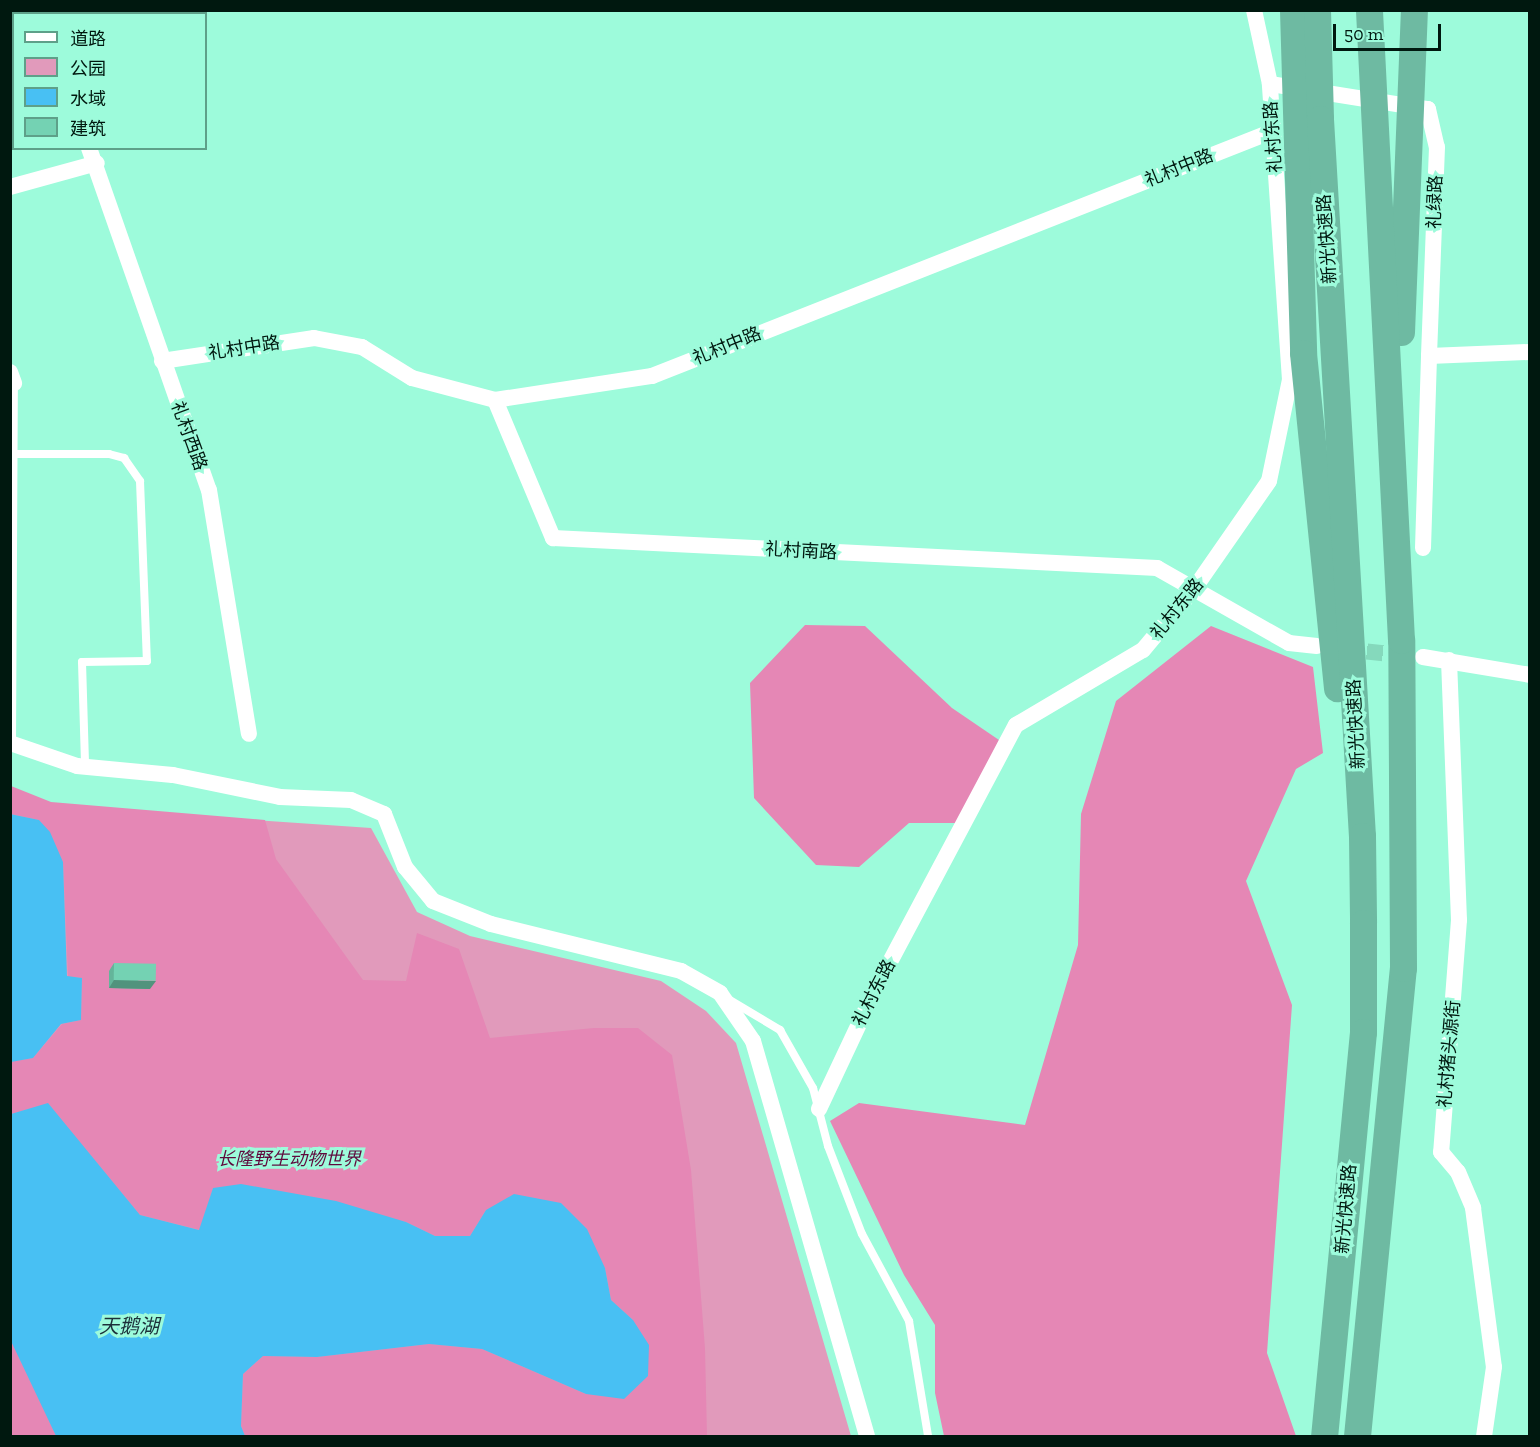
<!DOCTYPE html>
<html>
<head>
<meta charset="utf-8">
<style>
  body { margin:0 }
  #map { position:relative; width:1540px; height:1447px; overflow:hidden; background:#9dfbdb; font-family:"Zilla Slab","Noto Sans SC",serif }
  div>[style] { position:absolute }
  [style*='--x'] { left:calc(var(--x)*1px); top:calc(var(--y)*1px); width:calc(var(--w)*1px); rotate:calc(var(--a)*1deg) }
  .green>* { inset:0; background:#e19abb }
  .forest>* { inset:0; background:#e587b5 }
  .water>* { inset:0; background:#48c0f3 }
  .minor-tunnel>* { height:16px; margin-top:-8px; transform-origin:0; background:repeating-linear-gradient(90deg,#85d9bc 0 16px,transparent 0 24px) }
  .service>* { height:8px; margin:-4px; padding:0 4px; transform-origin:4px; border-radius:4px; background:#fff }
  .minor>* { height:16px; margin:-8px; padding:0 8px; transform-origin:8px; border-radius:8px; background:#fff }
  .trunk>* { height:27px; margin:-13.5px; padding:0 13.5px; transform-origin:13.5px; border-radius:13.5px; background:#6ebaa2 }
  .wall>* { inset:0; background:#64b59a }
  .shaded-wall>* { inset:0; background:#51937d }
  .building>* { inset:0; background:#74d2b3; transform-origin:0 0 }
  span { translate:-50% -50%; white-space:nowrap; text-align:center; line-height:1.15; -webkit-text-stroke:6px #9dfbdb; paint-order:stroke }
  .street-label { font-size:18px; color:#00180f }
  .park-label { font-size:18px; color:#5f0a3d; font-style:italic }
  .water-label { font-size:20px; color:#1c303a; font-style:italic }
  .frame { position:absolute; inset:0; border:12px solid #00180f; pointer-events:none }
  .legend { position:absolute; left:12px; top:12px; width:195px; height:138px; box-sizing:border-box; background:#9dfbdb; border:2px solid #5ea089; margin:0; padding:8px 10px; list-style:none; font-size:18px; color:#00180f }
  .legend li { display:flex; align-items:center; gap:12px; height:30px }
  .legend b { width:30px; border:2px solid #5ea089 }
  .scale { position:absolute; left:1333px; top:24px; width:108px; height:27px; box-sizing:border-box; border:3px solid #00180f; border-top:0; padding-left:8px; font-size:18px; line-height:21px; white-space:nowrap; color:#00180f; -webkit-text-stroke:4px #9dfbdb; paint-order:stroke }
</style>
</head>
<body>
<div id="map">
  <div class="green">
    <div style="clip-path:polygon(10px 790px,39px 805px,371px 828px,417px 912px,470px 936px,661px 981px,706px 1011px,736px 1043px,851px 1436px,11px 1436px)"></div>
  </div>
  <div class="forest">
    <div style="clip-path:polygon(805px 625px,865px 626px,952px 708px,999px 740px,959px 823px,909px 823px,859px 867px,816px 865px,754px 798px,750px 683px)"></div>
    <div style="clip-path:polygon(1211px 626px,1313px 667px,1323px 753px,1296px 769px,1246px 881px,1292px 1005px,1267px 1353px,1296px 1436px,944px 1436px,935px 1393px,935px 1325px,904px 1275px,830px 1121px,859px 1103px,1025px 1125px,1078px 945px,1081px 814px,1116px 701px)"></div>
    <div style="clip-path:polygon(11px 786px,51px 802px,265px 820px,276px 859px,363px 980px,406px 981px,417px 933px,459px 949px,490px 1038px,594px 1028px,638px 1028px,672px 1055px,691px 1170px,705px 1348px,707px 1436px,245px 1436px,241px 1426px,243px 1374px,263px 1356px,317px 1357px,429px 1344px,482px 1349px,586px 1394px,633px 1320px,611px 1300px,605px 1268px,486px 1210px,470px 1236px,435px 1236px,406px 1222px,213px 1188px,200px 1230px,140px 1215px,48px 1104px,11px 1114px,10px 1062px,33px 1058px,62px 1024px,81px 1020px,82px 978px,68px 977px,63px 862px,39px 820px,11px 814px)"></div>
    <div style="clip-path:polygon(10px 1339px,19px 1350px,56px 1436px,11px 1436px)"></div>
  </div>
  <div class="water">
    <div style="clip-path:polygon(10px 814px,39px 820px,50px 832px,63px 862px,67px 976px,82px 978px,81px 1020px,61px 1024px,33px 1058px,11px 1062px)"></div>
    <div style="clip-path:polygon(48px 1103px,140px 1215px,199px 1230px,213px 1188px,241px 1184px,336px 1201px,406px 1222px,435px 1236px,470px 1236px,486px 1210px,514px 1194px,561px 1203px,587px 1229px,605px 1268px,611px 1300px,633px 1320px,649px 1345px,648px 1376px,624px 1399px,586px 1394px,482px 1349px,429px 1344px,317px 1357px,263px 1356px,243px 1374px,241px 1426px,245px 1436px,56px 1436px,10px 1339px,11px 1114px)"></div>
  </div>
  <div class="minor-tunnel">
    <div style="--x:1343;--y:649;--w:67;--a:6"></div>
  </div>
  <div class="service">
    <div style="--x:10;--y:454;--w:99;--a:0"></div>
    <div style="--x:109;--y:454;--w:16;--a:15"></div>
    <div style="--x:124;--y:458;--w:28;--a:55"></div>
    <div style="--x:140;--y:481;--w:180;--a:87.8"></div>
    <div style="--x:147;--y:661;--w:65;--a:179.1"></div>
    <div style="--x:82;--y:662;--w:104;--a:88.3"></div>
    <div style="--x:12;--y:743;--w:360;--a:-89.7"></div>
    <div style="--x:728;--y:999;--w:61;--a:30.8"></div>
    <div style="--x:780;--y:1030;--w:67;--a:60.4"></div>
    <div style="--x:813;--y:1088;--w:60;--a:75.5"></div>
    <div style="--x:828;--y:1146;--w:94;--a:68.9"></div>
    <div style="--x:862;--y:1234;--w:99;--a:61.6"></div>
    <div style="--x:909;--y:1321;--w:117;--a:80.6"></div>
  </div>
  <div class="minor">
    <div style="--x:19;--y:10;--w:4;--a:63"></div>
    <div style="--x:1270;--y:84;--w:160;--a:9"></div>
    <div style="--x:1428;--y:109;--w:39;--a:77"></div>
    <div style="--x:1437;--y:147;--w:209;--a:92.2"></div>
    <div style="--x:1429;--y:356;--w:101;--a:-2.3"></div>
    <div style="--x:89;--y:148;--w:362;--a:70.7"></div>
    <div style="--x:209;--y:490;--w:247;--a:80.7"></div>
    <div style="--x:10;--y:187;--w:90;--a:-15.4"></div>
    <div style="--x:162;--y:361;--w:154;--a:-8.6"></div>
    <div style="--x:314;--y:338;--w:49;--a:10.6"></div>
    <div style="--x:362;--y:347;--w:59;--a:31.8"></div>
    <div style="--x:412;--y:378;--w:86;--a:14.8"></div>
    <div style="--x:495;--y:400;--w:159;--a:-8.7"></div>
    <div style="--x:652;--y:376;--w:668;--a:-21.53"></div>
    <div style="--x:10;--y:372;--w:12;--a:70"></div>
    <div style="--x:495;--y:400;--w:150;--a:67.2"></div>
    <div style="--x:553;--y:538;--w:605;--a:2.84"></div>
    <div style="--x:1157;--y:568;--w:152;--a:29.6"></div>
    <div style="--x:1289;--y:643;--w:28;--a:6"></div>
    <div style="--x:1423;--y:548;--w:192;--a:-88.2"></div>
    <div style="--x:1423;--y:657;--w:109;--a:9.5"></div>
    <div style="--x:1449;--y:660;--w:260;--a:87.8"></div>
    <div style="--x:1459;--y:920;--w:233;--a:94.4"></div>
    <div style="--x:1441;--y:1152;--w:26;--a:50"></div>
    <div style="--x:1458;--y:1172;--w:39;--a:67"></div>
    <div style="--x:1473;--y:1208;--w:160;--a:82.5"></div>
    <div style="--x:1494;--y:1367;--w:70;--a:98.2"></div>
    <div style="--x:10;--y:743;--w:71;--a:18.9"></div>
    <div style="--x:77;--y:766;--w:96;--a:5.4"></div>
    <div style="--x:173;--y:775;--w:109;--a:11.6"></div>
    <div style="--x:280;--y:797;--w:71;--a:2.4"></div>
    <div style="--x:351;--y:800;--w:36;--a:23"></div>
    <div style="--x:384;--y:814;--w:57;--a:68.4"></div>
    <div style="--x:405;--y:867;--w:44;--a:50.5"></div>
    <div style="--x:433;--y:901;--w:62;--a:21.6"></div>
    <div style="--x:491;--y:924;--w:196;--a:13.9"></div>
    <div style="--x:681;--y:971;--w:45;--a:29.4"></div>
    <div style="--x:720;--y:993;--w:58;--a:55.5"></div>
    <div style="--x:753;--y:1041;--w:411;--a:73.9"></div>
    <div style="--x:819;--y:1109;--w:132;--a:-64.8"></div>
    <div style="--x:875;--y:990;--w:300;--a:-62"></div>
    <div style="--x:1016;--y:725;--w:147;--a:-30.6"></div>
    <div style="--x:1143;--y:650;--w:80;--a:-50.1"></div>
    <div style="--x:1194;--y:589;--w:131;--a:-55.2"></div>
    <div style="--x:1269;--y:481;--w:103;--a:-78.3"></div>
    <div style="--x:1290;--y:380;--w:297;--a:-93.9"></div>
    <div style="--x:1270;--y:84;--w:76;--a:-102.2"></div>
  </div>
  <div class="trunk">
    <div style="--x:1293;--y:10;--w:343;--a:88.3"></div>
    <div style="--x:1303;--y:353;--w:337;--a:84.2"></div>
    <div style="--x:1317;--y:10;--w:109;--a:88.4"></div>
    <div style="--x:1320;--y:119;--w:718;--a:86.65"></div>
    <div style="--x:1362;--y:836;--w:87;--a:89.3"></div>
    <div style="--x:1363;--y:923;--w:109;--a:90"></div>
    <div style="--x:1363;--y:1032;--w:406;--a:95.5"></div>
    <div style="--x:1401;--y:332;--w:322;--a:-87.7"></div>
    <div style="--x:1357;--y:1436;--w:470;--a:-84.4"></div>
    <div style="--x:1403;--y:968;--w:328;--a:-90.3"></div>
    <div style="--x:1401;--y:640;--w:631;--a:-92.91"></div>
  </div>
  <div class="wall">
    <div style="clip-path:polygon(114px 963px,150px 989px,109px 988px,109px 971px)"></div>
  </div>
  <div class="shaded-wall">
    <div style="clip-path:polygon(114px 980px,156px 981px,150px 989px,109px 988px)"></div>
  </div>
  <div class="building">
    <div style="left:114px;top:963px;width:42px;height:17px;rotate:1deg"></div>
  </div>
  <div class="street-label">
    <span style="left:1273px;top:137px;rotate:-94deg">礼村东路</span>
    <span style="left:1179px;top:168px;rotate:-22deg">礼村中路</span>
    <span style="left:1435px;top:202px;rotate:-88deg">礼绿路</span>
    <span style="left:1327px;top:239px;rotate:-94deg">新光快速路</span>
    <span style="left:727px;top:346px;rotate:-22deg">礼村中路</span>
    <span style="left:244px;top:348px;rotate:-9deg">礼村中路</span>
    <span style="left:189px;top:436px;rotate:70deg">礼村西路</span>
    <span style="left:801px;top:551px;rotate:3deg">礼村南路</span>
    <span style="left:1177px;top:609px;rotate:-51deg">礼村东路</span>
    <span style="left:1356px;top:724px;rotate:-93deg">新光快速路</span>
    <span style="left:874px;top:993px;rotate:-63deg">礼村东路</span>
    <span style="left:1449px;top:1054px;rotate:-85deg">礼村猪头源街</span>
    <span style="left:1346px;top:1209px;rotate:-85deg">新光快速路</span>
  </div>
  <div class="park-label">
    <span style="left:289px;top:1159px">长隆野生动物世界</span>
  </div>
  <div class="water-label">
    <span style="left:129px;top:1326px">天鹅湖</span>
  </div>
  <div class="frame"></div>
  <ul class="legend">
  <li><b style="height:8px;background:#fff"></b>道路</li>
  <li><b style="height:16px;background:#e19abb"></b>公园</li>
  <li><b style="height:16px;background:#48c0f3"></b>水域</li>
  <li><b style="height:16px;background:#74d2b3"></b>建筑</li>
  </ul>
  <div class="scale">50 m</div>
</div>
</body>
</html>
